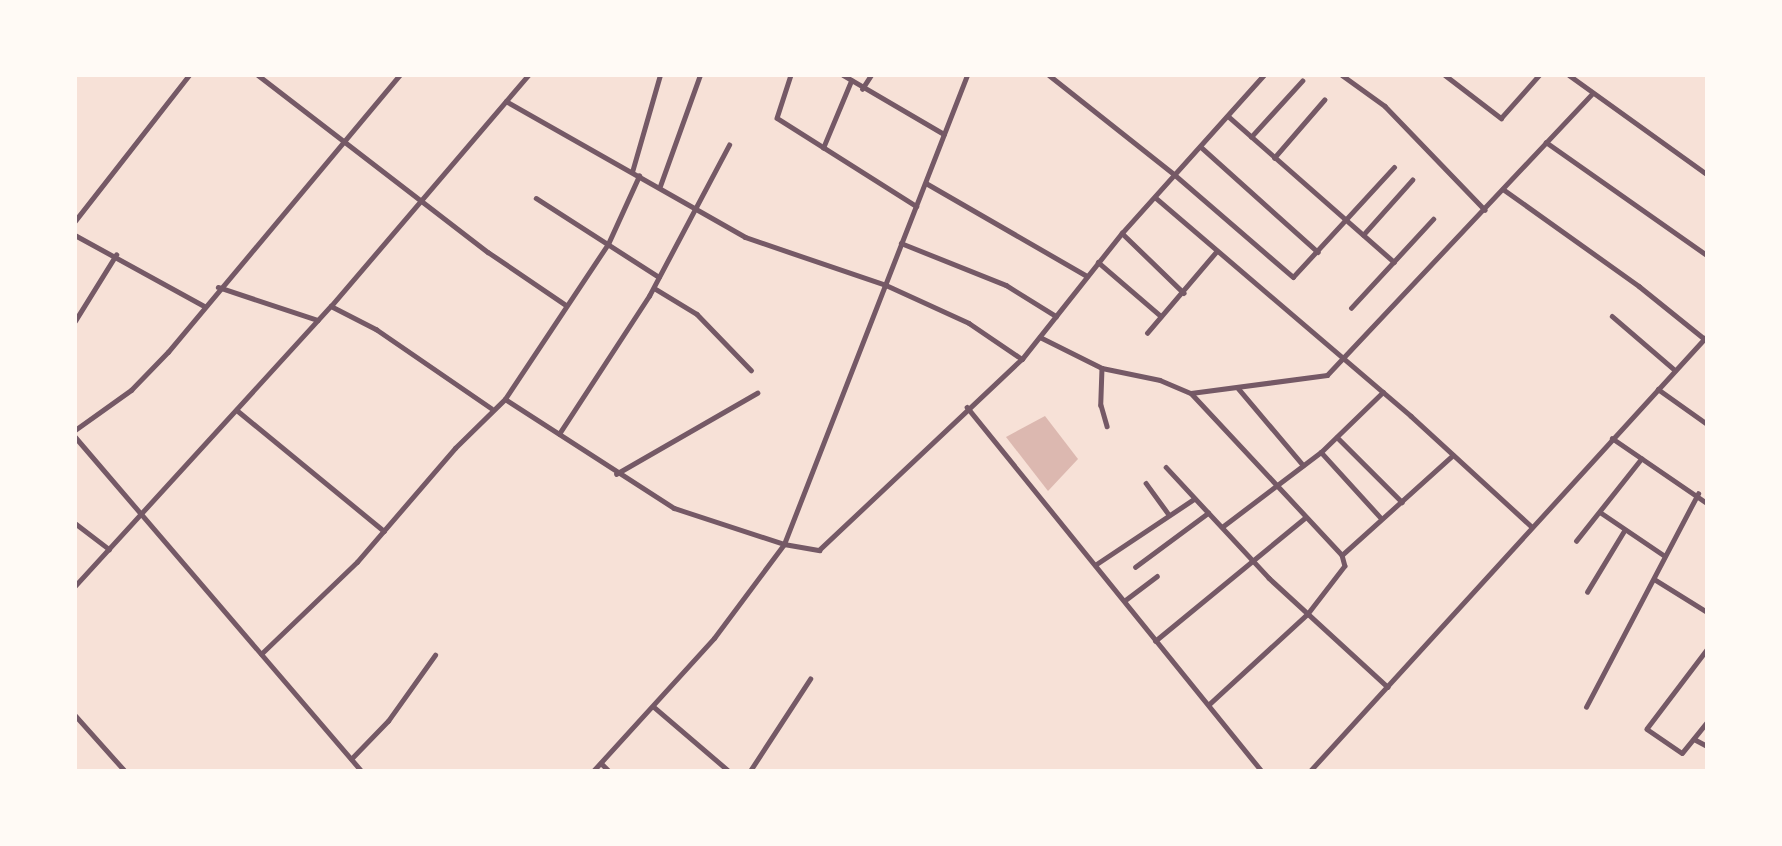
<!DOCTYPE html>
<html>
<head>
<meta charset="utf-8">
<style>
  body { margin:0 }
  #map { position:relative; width:1782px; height:846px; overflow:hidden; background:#f7e1d7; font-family:"Roboto Condensed",sans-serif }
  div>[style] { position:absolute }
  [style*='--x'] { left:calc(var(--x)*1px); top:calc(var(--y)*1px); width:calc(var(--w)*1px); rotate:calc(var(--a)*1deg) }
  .water>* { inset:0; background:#dcb8b0 }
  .minor>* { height:4.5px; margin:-2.25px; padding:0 2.25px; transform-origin:2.25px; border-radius:2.25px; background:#755966 }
  .tertiary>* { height:5px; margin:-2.5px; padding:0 2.5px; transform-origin:2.5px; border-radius:2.5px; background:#755966 }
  span { translate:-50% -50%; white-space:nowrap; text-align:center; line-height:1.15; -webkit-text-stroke:6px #fffaf5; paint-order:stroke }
  .frame { position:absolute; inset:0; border:77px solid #fffaf5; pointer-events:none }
</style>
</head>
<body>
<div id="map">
  <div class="water">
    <div style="clip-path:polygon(1045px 416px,1078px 459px,1048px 491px,1006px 437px)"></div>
  </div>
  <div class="minor">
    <div style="--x:258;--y:75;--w:290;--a:37.6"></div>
    <div style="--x:488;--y:252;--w:94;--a:34.2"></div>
    <div style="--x:791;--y:75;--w:45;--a:108"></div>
    <div style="--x:777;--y:118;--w:165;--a:32.3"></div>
    <div style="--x:843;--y:75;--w:117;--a:30.3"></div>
    <div style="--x:1049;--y:75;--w:161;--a:38.4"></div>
    <div style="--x:1175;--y:175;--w:156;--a:40.8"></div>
    <div style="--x:1293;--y:277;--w:149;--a:-47.4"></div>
    <div style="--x:1342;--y:75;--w:53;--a:35.8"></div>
    <div style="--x:1385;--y:106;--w:144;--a:46.1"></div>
    <div style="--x:1445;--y:75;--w:71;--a:37.5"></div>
    <div style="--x:1501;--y:118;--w:57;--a:-48.5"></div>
    <div style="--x:1569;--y:75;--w:170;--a:35.7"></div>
    <div style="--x:862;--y:89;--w:17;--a:-57"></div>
    <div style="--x:506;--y:101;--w:275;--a:29.6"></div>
    <div style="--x:745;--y:237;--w:149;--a:18.8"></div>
    <div style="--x:886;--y:285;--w:91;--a:24.6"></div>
    <div style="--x:969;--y:323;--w:64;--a:34.2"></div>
    <div style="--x:1228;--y:116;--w:221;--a:41.3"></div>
    <div style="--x:1251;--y:137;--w:76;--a:-47.7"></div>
    <div style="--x:1546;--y:142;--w:197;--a:35.1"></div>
    <div style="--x:1201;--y:147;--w:157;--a:41.9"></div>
    <div style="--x:823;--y:148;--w:73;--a:-67.3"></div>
    <div style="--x:1274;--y:158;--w:77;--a:-49.2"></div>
    <div style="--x:632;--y:172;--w:101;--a:-73.9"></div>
    <div style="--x:926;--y:183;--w:186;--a:30"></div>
    <div style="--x:660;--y:186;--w:118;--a:-70.2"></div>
    <div style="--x:1503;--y:189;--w:167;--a:35.5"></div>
    <div style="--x:1639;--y:286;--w:86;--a:38.9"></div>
    <div style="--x:536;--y:198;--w:146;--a:32.7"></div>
    <div style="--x:1156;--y:198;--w:335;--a:40.5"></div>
    <div style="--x:1411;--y:416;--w:164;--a:42.5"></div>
    <div style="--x:75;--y:221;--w:185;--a:-52"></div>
    <div style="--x:1122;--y:233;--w:86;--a:44.1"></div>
    <div style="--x:75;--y:235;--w:147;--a:28.8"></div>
    <div style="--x:1363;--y:235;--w:74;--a:-48.3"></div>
    <div style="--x:901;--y:243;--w:113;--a:21.8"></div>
    <div style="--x:1006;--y:285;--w:59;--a:31.8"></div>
    <div style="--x:1098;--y:262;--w:83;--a:40.6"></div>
    <div style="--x:218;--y:287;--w:105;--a:18.3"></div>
    <div style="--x:654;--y:288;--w:50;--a:31.2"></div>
    <div style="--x:697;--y:314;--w:78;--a:46"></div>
    <div style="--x:331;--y:306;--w:51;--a:27.1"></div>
    <div style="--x:376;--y:329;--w:140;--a:34.5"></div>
    <div style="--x:1351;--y:308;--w:121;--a:-47.3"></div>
    <div style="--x:1612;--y:316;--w:83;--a:40.6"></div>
    <div style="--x:75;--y:321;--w:78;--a:-58.2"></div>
    <div style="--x:1147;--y:333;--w:106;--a:-49.6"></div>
    <div style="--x:1040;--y:337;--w:69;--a:26.6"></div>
    <div style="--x:1102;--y:368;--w:59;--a:11.7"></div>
    <div style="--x:1160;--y:380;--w:34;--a:23"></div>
    <div style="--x:1191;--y:393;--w:137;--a:-7.5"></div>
    <div style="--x:1327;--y:375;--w:385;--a:-46.7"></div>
    <div style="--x:1102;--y:368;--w:37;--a:92"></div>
    <div style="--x:1101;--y:405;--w:22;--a:74"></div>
    <div style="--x:1238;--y:388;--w:101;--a:49.8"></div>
    <div style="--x:1658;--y:389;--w:60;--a:35.5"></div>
    <div style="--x:1192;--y:394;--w:220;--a:47"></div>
    <div style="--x:1342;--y:555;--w:11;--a:75"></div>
    <div style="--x:1345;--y:566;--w:61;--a:127.6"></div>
    <div style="--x:1308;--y:614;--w:133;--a:137.4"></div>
    <div style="--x:505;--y:399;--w:201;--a:32.8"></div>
    <div style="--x:674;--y:508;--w:116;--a:18.1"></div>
    <div style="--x:784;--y:544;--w:36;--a:10"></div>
    <div style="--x:819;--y:550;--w:279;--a:-43.3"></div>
    <div style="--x:1022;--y:359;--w:161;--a:-51.6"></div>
    <div style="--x:1122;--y:233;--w:212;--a:-48.1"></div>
    <div style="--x:967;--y:407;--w:469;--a:51"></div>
    <div style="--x:238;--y:411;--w:189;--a:39.4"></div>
    <div style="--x:75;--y:430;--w:69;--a:-35.5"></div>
    <div style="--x:131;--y:390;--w:53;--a:-45.8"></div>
    <div style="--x:168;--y:352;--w:361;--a:-50.1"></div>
    <div style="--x:559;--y:434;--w:165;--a:-56.9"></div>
    <div style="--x:649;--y:296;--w:171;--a:-62.1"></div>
    <div style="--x:1337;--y:437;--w:92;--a:45"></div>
    <div style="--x:1612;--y:438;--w:115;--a:34.4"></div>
    <div style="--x:1321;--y:452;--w:89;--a:47.7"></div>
    <div style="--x:1166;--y:467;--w:151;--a:47.1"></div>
    <div style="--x:1269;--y:578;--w:161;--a:42.5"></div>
    <div style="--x:616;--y:474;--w:163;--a:-29.9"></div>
    <div style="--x:1146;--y:483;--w:39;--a:54"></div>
    <div style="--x:1600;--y:512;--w:78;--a:34.1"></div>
    <div style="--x:75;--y:523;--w:43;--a:37.4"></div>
    <div style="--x:1222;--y:527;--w:124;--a:-37.1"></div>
    <div style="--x:1321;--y:452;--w:86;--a:-44.1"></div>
    <div style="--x:1576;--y:541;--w:105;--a:-51.6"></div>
    <div style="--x:1342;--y:555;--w:149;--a:-42"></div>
    <div style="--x:1095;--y:565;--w:119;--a:-33.7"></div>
    <div style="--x:1135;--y:567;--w:91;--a:-36.5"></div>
    <div style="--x:1654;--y:579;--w:62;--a:31.9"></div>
    <div style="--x:75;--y:586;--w:379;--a:-47.6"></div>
    <div style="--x:331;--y:306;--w:304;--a:-49.5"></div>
    <div style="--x:1587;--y:592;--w:71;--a:-58.8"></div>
    <div style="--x:1124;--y:601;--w:41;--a:-37.1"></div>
    <div style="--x:1155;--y:641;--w:194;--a:-39.4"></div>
    <div style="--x:1707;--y:650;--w:99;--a:127.2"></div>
    <div style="--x:1647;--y:729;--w:42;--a:34.4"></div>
    <div style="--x:1682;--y:753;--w:40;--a:-51"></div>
    <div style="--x:261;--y:654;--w:133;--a:-43.8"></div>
    <div style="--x:357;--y:562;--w:150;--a:-49.3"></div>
    <div style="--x:455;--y:448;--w:70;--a:-44.4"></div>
    <div style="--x:505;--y:399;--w:186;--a:-56.4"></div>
    <div style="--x:608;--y:244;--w:75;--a:-65.5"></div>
    <div style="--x:654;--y:707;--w:99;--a:40.5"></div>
    <div style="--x:1586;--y:707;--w:241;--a:-62.3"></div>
    <div style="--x:75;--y:715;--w:75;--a:48.2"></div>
    <div style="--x:1694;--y:739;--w:15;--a:28"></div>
    <div style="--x:351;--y:759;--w:53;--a:-45.8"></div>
    <div style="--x:388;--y:721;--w:81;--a:-54.5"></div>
    <div style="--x:601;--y:763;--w:11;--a:45"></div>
    <div style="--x:750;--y:771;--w:110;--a:-56.9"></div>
    <div style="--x:1310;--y:771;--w:589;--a:-47.62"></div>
  </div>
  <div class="tertiary">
    <div style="--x:75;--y:437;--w:440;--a:49.4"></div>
    <div style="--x:593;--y:771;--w:180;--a:-47.7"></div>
    <div style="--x:714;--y:638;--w:117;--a:-53.3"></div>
    <div style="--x:784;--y:544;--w:503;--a:-68.68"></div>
  </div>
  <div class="frame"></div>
</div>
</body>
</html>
